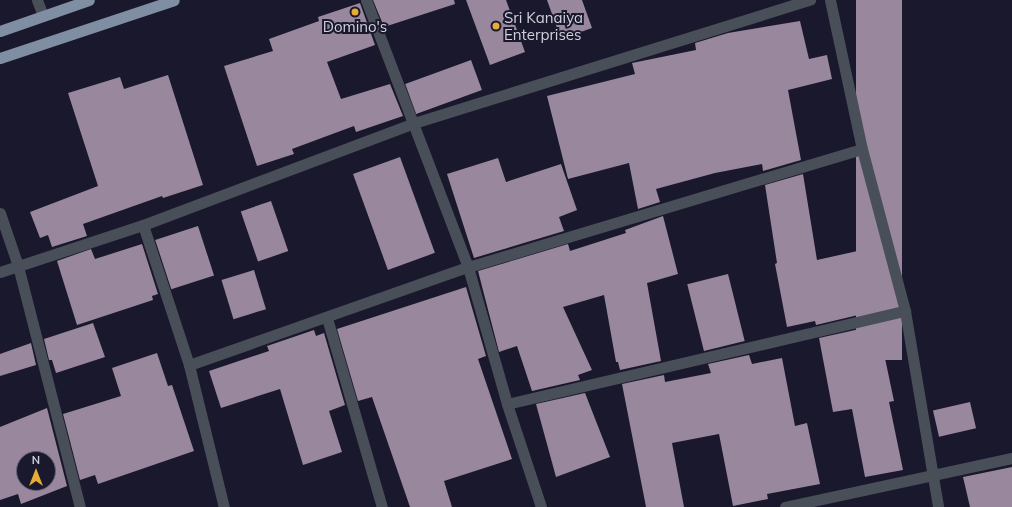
<!DOCTYPE html>
<html>
<head>
<meta charset="utf-8">
<style>
  body { margin:0 }
  #map { position:relative; width:1012px; height:507px; overflow:hidden; background:#1a182c; font-family:Mulish,sans-serif }
  div>[style] { position:absolute }
  [style*='--x'] { left:calc(var(--x)*1px); top:calc(var(--y)*1px); width:calc(var(--w)*1px); rotate:calc(var(--a)*1deg) }
  .building>* { inset:0; background:#98879d; transform-origin:0 0 }
  .minor>* { height:11px; margin:-5.5px; padding:0 5.5px; transform-origin:5.5px; border-radius:5.5px; background:#494f58 }
  .trunk>* { height:11px; margin:-5.5px; padding:0 5.5px; transform-origin:5.5px; border-radius:5.5px; background:#7f8ea2 }
  .dots>* { width:11px; height:11px; translate:-50% -50%; box-sizing:border-box; border:2px solid #1a182c; border-radius:50% }
  span { translate:-50% -50%; white-space:nowrap; text-align:center; line-height:1.15; -webkit-text-stroke:4px #1a182c; paint-order:stroke }
  .poi-label { font-size:15px; color:#d1d1df }
  .left { translate:0 -50%; text-align:left }
  .north { position:absolute; left:16px; top:451px; width:40px; height:40px; box-sizing:border-box; background:#1a182c; border:1px solid #636274; border-radius:50%; rotate:0deg; font-size:11px; font-weight:700; line-height:16px; text-align:center; color:#d1d1df }
  .north::after { content:''; display:block; margin:auto; width:14px; height:18px; background:#e7ac36; clip-path:polygon(50% 0,100% 100%,50% 72%,0 100%) }
</style>
</head>
<body>
<div id="map">
  <div class="building">
    <div style="clip-path:polygon(373px 0,454px 0,455px 4px,384px 27px)"></div>
    <div style="clip-path:polygon(466px 0,506px 0,525px 52px,490px 65px)"></div>
    <div style="clip-path:polygon(547px 0,582px 0,592px 28px,561px 39px)"></div>
    <div style="left:856px;top:0;width:46px;height:360px"></div>
    <div style="clip-path:polygon(360px 3px,375px 45px,327px 62px,341px 99px,390px 84px,403px 116px,356px 132px,354px 126px,292px 149px,294px 154px,257px 166px,224px 66px,273px 51px,269px 39px,319px 21px,318px 17px)"></div>
    <div style="clip-path:polygon(800px 21px,809px 59px,827px 55px,832px 79px,788px 90px,801px 160px,763px 171px,762px 164px,715px 173px,656px 189px,660px 202px,638px 209px,629px 163px,568px 179px,547px 96px,635px 74px,632px 63px,696px 50px,695px 43px,728px 33px)"></div>
    <div style="left:471px;top:60px;width:32px;height:70px;rotate:70deg"></div>
    <div style="clip-path:polygon(168px 75px,203px 185px,163px 198px,162px 196px,83px 224px,87px 236px,52px 247px,48px 235px,40px 238px,30px 212px,98px 186px,68px 93px,120px 77px,124px 89px)"></div>
    <div style="left:400px;top:157px;width:102px;height:50px;rotate:70deg"></div>
    <div style="clip-path:polygon(498px 158px,506px 182px,561px 164px,577px 210px,559px 217px,564px 231px,474px 258px,447px 174px)"></div>
    <div style="clip-path:polygon(803px 174px,817px 260px,862px 250px,875px 311px,816px 325px,815px 321px,787px 327px,775px 264px,777px 263px,765px 185px)"></div>
    <div style="left:271px;top:201px;width:53px;height:32px;rotate:71deg"></div>
    <div style="clip-path:polygon(663px 216px,678px 274px,647px 283px,661px 361px,620px 370px,618px 362px,616px 362px,604px 295px,563px 307px,592px 370px,578px 375px,580px 380px,532px 391px,517px 346px,499px 352px,478px 271px,568px 244px,570px 251px,626px 233px,625px 230px)"></div>
    <div style="left:198px;top:226px;width:52px;height:45px;rotate:72deg"></div>
    <div style="clip-path:polygon(142px 244px,158px 294px,152px 296px,153px 300px,77px 325px,57px 261px,91px 249px,95px 259px)"></div>
    <div style="left:254px;top:270px;width:41px;height:34px;rotate:73deg"></div>
    <div style="left:728px;top:274px;width:69px;height:42px;rotate:76deg"></div>
    <div style="clip-path:polygon(466px 287px,486px 356px,478px 359px,512px 459px,444px 481px,452px 507px,410px 507px,372px 397px,358px 401px,337px 329px)"></div>
    <div style="clip-path:polygon(93px 323px,105px 357px,56px 373px,52px 360px,49px 360px,44px 339px)"></div>
    <div style="clip-path:polygon(878px 325px,894px 401px,889px 402px,903px 470px,865px 477px,852px 409px,833px 412px,819px 338px)"></div>
    <div style="clip-path:polygon(314px 330px,316px 336px,324px 333px,345px 405px,329px 411px,342px 452px,303px 465px,280px 389px,221px 408px,209px 371px,269px 351px,267px 346px)"></div>
    <div style="clip-path:polygon(31px 343px,36px 365px,0 376px,0 354px)"></div>
    <div style="clip-path:polygon(157px 353px,168px 386px,172px 385px,194px 451px,98px 484px,95px 475px,80px 480px,63px 414px,121px 396px,112px 368px)"></div>
    <div style="clip-path:polygon(749px 355px,752px 364px,782px 358px,795px 426px,807px 423px,820px 484px,767px 494px,768px 499px,733px 506px,719px 434px,672px 443px,684px 507px,646px 507px,622px 384px,664px 375px,665px 382px,711px 373px,708px 364px)"></div>
    <div style="clip-path:polygon(585px 393px,610px 457px,556px 477px,536px 404px)"></div>
    <div style="left:970px;top:402px;width:27px;height:38px;rotate:77deg"></div>
    <div style="clip-path:polygon(evenodd,47px 408px,67px 486px,21px 504px,18px 494px,0 500px,0 427px,47px 408px,24px 459px,48px 459px,48px 483px,24px 483px,24px 459px)"></div>
    <div style="clip-path:polygon(1012px 467px,1012px 507px,970px 507px,963px 477px)"></div>
  </div>
  <div class="minor">
    <div style="--x:37;--y:0;--w:17;--a:69"></div>
    <div style="--x:366;--y:0;--w:286;--a:69.1"></div>
    <div style="--x:468;--y:267;--w:142;--a:74.1"></div>
    <div style="--x:507;--y:404;--w:108;--a:71.7"></div>
    <div style="--x:830;--y:0;--w:152;--a:77.9"></div>
    <div style="--x:862;--y:149;--w:168;--a:75.1"></div>
    <div style="--x:905;--y:311;--w:199;--a:80.4"></div>
    <div style="--x:0;--y:213;--w:56;--a:71.2"></div>
    <div style="--x:18;--y:266;--w:249;--a:75.6"></div>
    <div style="--x:143;--y:225;--w:147;--a:71.8"></div>
    <div style="--x:189;--y:365;--w:146;--a:76.2"></div>
    <div style="--x:0;--y:272;--w:151;--a:-18.2"></div>
    <div style="--x:143;--y:225;--w:290;--a:-20.6"></div>
    <div style="--x:414;--y:123;--w:415;--a:-17.3"></div>
    <div style="--x:327;--y:318;--w:197;--a:73.8"></div>
    <div style="--x:189;--y:365;--w:296;--a:-19.4"></div>
    <div style="--x:468;--y:267;--w:411;--a:-16.7"></div>
    <div style="--x:507;--y:404;--w:409;--a:-13.2"></div>
    <div style="--x:785;--y:507;--w:232;--a:-12.2"></div>
  </div>
  <div class="trunk">
    <div style="--x:0;--y:31;--w:94;--a:-19.2"></div>
    <div style="--x:0;--y:58;--w:183;--a:-18.4"></div>
  </div>
  <div class="dots">
    <div style="left:355px;top:12px;background:#e7ac36"></div>
    <div style="left:496px;top:26px;background:#e7ac36"></div>
  </div>
  <div class="poi-label">
    <span class="left" style="left:504px;top:26px">Sri Kanaiya<br>Enterprises</span>
    <span style="left:355px;top:27px">Domino's</span>
  </div>
  <div class="north">N</div>
</div>
</body>
</html>
